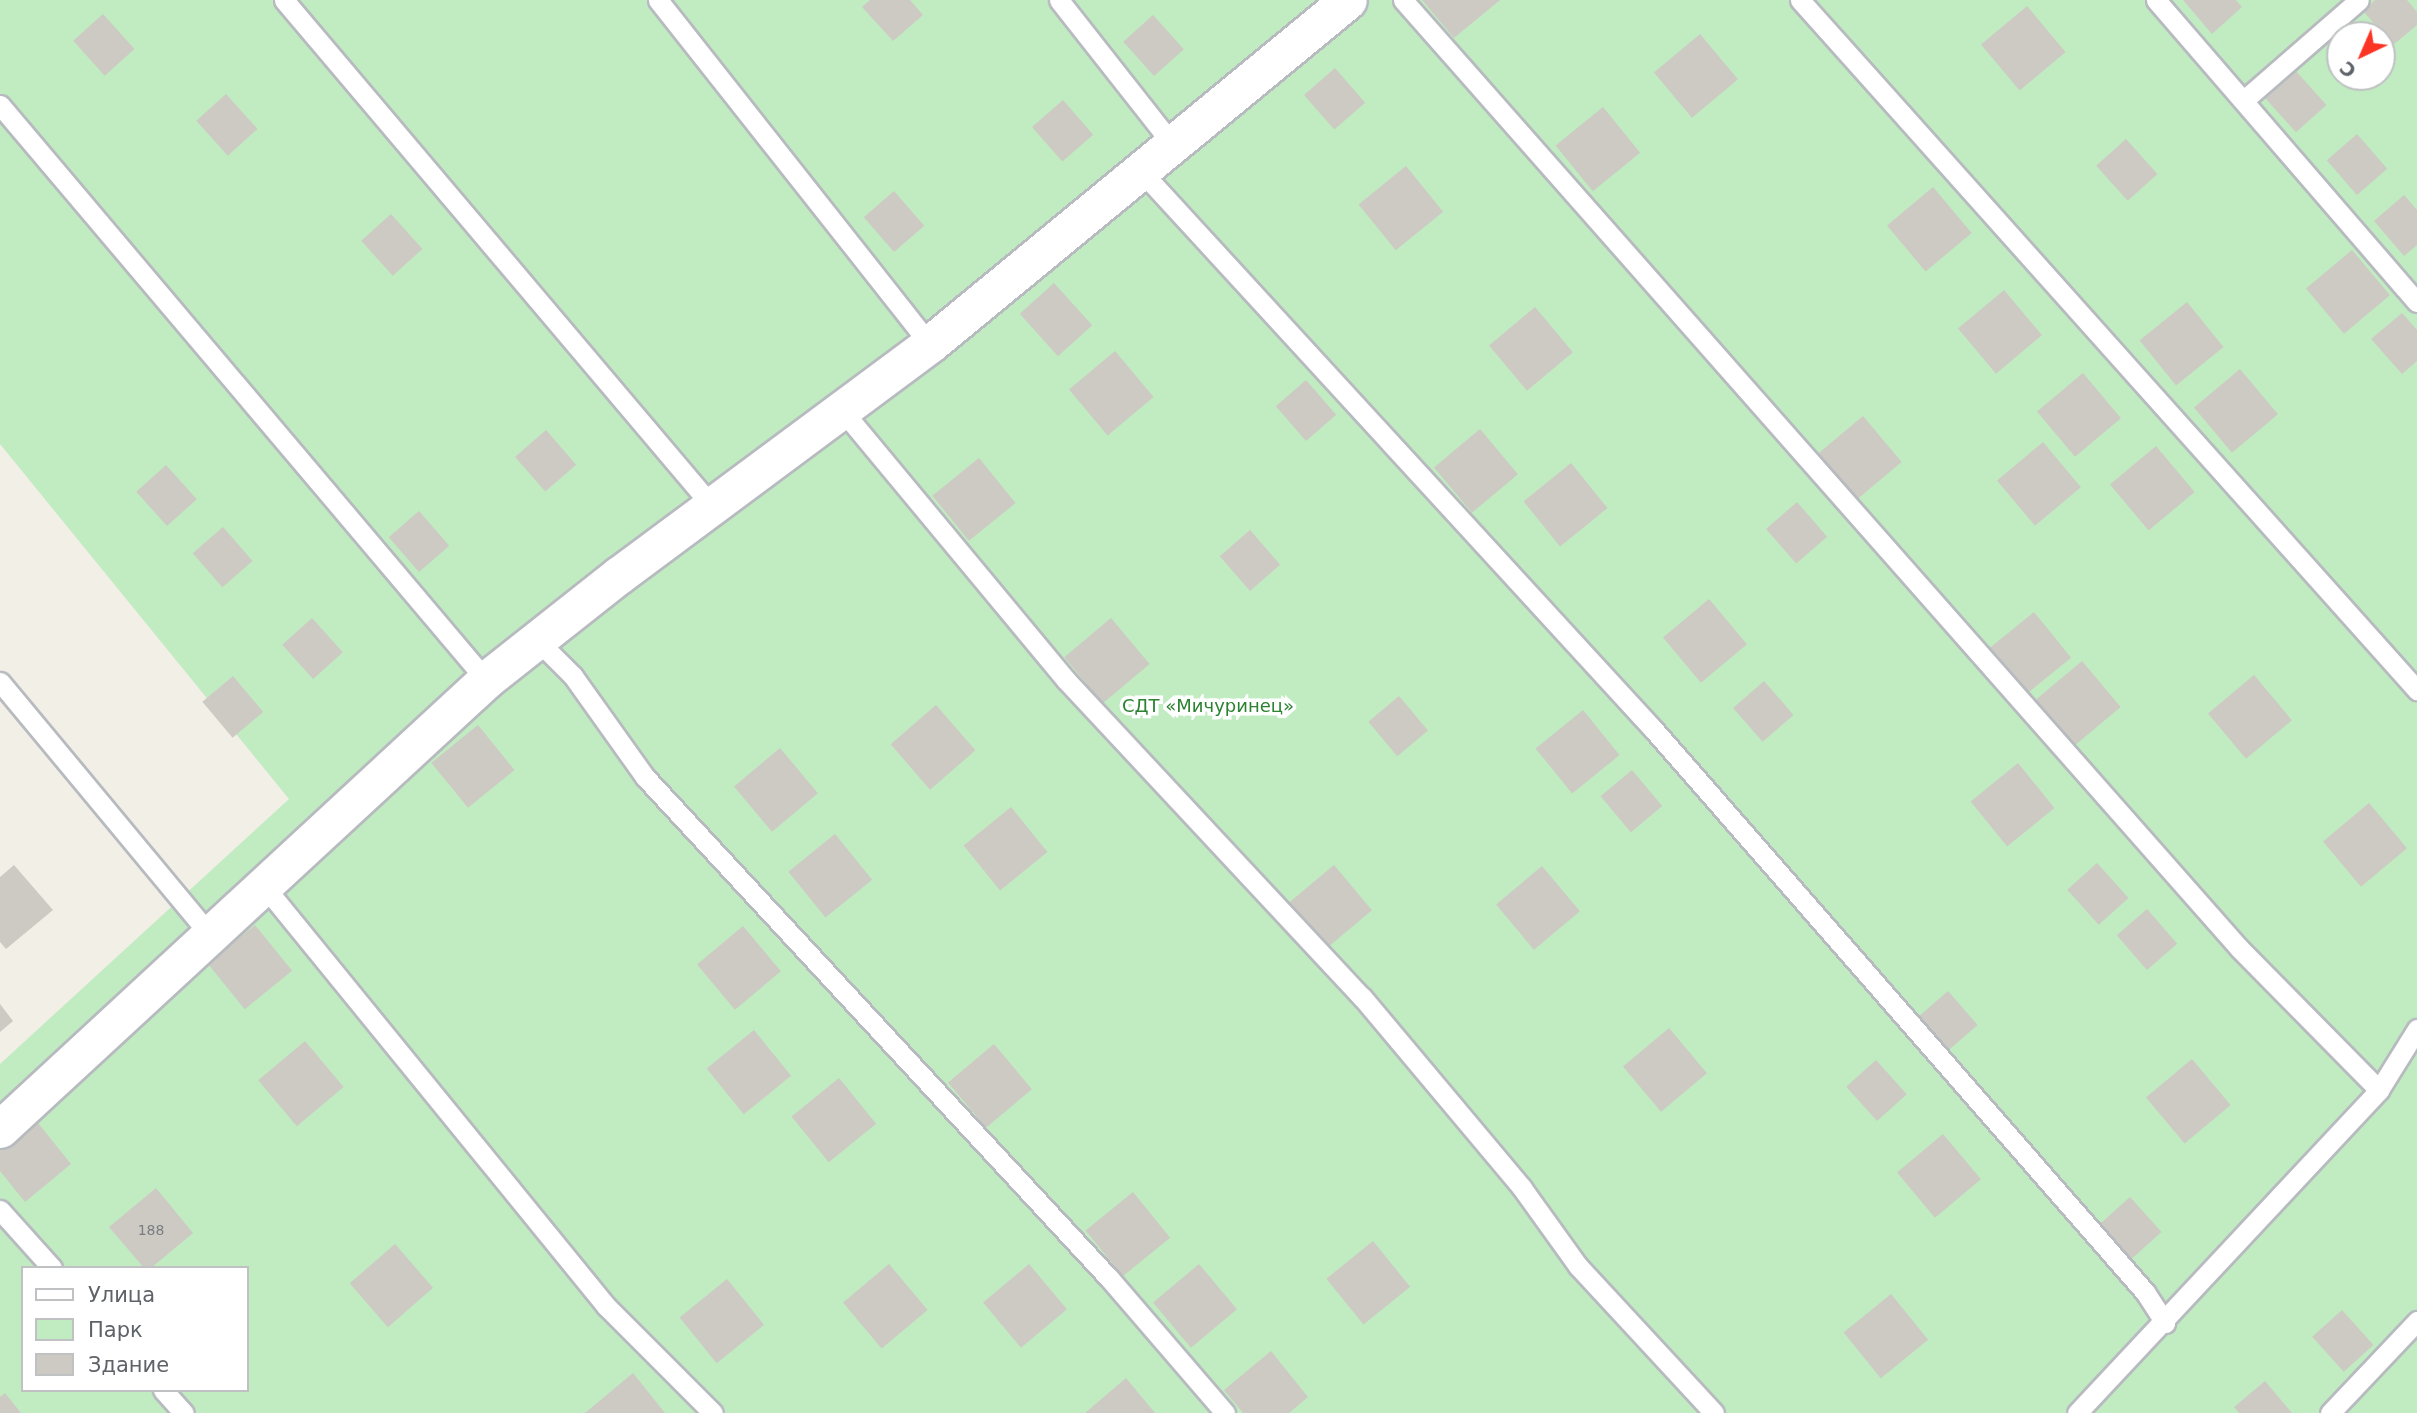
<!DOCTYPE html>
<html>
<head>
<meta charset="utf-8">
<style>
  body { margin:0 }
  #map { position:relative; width:2417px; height:1413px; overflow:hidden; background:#f2efe7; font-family:"DejaVu Sans",sans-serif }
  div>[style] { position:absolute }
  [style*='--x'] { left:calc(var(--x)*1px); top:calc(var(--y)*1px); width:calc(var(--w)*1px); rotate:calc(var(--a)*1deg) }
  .green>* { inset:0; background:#c1ebc1 }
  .building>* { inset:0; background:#cdcac4; transform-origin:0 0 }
  .roads { filter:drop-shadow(2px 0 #b7babf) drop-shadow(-2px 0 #b7babf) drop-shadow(0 2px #b7babf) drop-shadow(0 -2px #b7babf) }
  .lane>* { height:19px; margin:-9.5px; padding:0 9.5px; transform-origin:9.5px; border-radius:9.5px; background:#fff }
  .street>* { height:37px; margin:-18.5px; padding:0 18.5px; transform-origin:18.5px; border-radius:18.5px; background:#fff }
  span { translate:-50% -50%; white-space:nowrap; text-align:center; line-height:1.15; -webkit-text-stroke:7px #fff; paint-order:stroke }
  .number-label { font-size:14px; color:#7a7d80 }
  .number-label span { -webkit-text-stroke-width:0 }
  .park-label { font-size:18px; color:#2b8230 }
  .legend { position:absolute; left:21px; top:1266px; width:228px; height:126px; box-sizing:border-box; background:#fff; border:2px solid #bfc1c3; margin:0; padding:9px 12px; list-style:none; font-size:21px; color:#5e6369 }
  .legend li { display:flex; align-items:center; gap:14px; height:35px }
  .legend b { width:35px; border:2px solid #bfc1c3 }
  .north { position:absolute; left:2326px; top:21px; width:70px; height:70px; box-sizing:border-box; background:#fff; border:2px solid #bfc1c3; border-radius:50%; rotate:224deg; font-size:19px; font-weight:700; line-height:28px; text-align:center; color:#5e6369 }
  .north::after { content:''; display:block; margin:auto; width:24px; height:32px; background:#fb3424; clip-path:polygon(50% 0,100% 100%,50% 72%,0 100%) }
</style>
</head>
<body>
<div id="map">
  <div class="green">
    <div style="clip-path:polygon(evenodd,0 0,2417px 0,2417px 1413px,0 1413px,0 1064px,289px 799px,0 444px,0 0,2340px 35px,2382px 35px,2382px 77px,2340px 77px,2340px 35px,0 0,23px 1268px,247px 1268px,247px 1390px,23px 1390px,23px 1268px)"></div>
  </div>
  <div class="building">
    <div style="clip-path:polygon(870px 0,910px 0,923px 15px,893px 41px,862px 7px)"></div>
    <div style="clip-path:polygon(1422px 0,1500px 0,1454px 38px)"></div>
    <div style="clip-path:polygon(2183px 0,2236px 0,2242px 7px,2212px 34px)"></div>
    <div style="clip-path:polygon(2375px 0,2407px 0,2417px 12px,2417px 25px,2393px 45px,2363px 11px)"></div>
    <div style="left:2027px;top:6px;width:60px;height:60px;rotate:50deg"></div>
    <div style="left:103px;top:14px;width:47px;height:40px;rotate:48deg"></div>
    <div style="left:1153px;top:15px;width:46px;height:40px;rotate:48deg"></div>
    <div style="left:1700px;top:34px;width:59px;height:60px;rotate:50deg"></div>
    <div style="left:1335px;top:68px;width:46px;height:41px;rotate:49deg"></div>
    <div style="left:2295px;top:70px;width:47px;height:41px;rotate:48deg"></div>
    <div style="left:226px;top:94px;width:47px;height:40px;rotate:48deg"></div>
    <div style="left:1063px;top:100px;width:46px;height:41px;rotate:49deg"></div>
    <div style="left:1603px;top:107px;width:59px;height:61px;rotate:51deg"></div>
    <div style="left:2357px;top:134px;width:46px;height:40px;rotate:49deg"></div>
    <div style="left:2126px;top:139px;width:47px;height:40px;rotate:48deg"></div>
    <div style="left:1406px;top:166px;width:59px;height:61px;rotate:51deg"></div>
    <div style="left:1933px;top:187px;width:60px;height:60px;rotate:50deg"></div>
    <div style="left:894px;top:191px;width:46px;height:40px;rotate:49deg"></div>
    <div style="clip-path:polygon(2404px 195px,2417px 210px,2417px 245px,2404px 256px,2374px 221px)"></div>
    <div style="left:391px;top:214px;width:47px;height:40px;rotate:48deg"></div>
    <div style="left:2352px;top:250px;width:59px;height:60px;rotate:50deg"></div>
    <div style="left:1054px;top:283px;width:57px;height:46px;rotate:48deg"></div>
    <div style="left:2004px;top:290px;width:59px;height:60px;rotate:50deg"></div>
    <div style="left:2187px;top:302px;width:58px;height:61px;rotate:51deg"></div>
    <div style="left:1535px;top:307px;width:59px;height:60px;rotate:50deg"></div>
    <div style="clip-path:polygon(2402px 313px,2417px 330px,2417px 361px,2402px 374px,2371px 339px)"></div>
    <div style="left:1115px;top:351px;width:60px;height:60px;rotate:50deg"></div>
    <div style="left:2240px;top:369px;width:59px;height:60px;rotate:50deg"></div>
    <div style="left:2083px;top:373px;width:59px;height:60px;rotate:50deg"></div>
    <div style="left:1306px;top:380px;width:46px;height:40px;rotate:49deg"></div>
    <div style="left:1863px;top:416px;width:60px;height:60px;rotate:50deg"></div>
    <div style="left:1480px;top:429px;width:59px;height:60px;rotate:50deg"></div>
    <div style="left:546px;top:430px;width:46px;height:41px;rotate:49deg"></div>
    <div style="left:2043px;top:442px;width:59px;height:60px;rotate:50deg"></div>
    <div style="left:2156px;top:446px;width:60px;height:60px;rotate:50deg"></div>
    <div style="left:979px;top:458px;width:58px;height:60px;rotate:51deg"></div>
    <div style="left:1571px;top:463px;width:58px;height:61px;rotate:51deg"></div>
    <div style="left:166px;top:465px;width:46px;height:40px;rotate:48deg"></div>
    <div style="left:1797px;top:502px;width:46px;height:41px;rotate:49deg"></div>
    <div style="left:419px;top:511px;width:46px;height:40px;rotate:49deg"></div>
    <div style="left:223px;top:527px;width:45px;height:40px;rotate:49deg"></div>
    <div style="left:1250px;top:530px;width:46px;height:40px;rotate:49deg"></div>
    <div style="left:1709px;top:599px;width:59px;height:60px;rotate:50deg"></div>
    <div style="left:2034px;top:612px;width:59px;height:61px;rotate:51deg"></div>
    <div style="left:312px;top:618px;width:46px;height:40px;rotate:48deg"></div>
    <div style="left:1111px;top:618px;width:60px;height:61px;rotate:50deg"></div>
    <div style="left:2082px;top:661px;width:60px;height:60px;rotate:50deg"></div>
    <div style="left:2254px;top:675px;width:59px;height:60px;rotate:50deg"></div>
    <div style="left:233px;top:676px;width:47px;height:40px;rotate:50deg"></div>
    <div style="left:1764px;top:681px;width:45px;height:41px;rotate:49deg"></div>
    <div style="left:1399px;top:696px;width:45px;height:40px;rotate:50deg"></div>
    <div style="left:936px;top:705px;width:60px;height:60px;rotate:49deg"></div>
    <div style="left:1583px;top:710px;width:58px;height:61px;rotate:51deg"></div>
    <div style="left:478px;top:725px;width:58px;height:60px;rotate:51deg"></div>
    <div style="left:780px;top:748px;width:59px;height:60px;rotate:50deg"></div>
    <div style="left:2018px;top:763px;width:58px;height:61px;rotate:51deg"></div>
    <div style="left:1632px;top:770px;width:47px;height:41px;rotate:50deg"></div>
    <div style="left:2369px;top:803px;width:59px;height:60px;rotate:50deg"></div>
    <div style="left:1011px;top:807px;width:58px;height:61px;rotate:51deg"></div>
    <div style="left:835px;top:834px;width:59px;height:60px;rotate:51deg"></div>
    <div style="left:2097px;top:863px;width:47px;height:40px;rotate:48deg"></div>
    <div style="clip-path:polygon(14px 865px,53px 910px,6px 949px,0 942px,0 877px)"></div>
    <div style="left:1334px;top:865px;width:59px;height:60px;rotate:50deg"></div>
    <div style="left:1542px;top:866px;width:59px;height:60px;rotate:50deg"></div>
    <div style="left:2147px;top:909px;width:46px;height:40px;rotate:49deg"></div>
    <div style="left:255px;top:925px;width:59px;height:61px;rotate:51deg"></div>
    <div style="left:743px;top:926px;width:59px;height:60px;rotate:50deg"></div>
    <div style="left:1948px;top:991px;width:45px;height:40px;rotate:49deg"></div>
    <div style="clip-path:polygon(0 1004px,13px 1021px,0 1032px)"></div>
    <div style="left:1669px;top:1028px;width:59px;height:60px;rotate:50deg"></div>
    <div style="left:754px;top:1030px;width:59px;height:61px;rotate:51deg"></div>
    <div style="left:305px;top:1041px;width:60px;height:61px;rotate:50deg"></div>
    <div style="left:994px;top:1044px;width:59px;height:60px;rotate:50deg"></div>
    <div style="left:2192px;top:1059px;width:60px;height:60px;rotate:50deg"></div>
    <div style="left:1876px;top:1060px;width:46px;height:40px;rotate:48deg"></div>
    <div style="left:839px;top:1078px;width:59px;height:61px;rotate:51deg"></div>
    <div style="clip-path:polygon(34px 1118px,71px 1164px,25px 1202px,0 1171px,0 1147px)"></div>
    <div style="left:1943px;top:1134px;width:59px;height:60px;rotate:50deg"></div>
    <div style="clip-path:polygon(156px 1188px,193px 1233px,151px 1268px,144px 1268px,109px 1227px)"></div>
    <div style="left:1133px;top:1192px;width:59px;height:61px;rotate:51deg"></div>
    <div style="left:2130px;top:1197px;width:47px;height:40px;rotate:48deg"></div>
    <div style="left:1373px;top:1241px;width:59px;height:60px;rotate:51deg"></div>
    <div style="left:395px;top:1244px;width:58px;height:60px;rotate:49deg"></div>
    <div style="left:889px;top:1264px;width:60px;height:60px;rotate:50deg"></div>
    <div style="left:1029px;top:1264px;width:59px;height:60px;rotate:50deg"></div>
    <div style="left:1199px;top:1264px;width:59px;height:60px;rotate:50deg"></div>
    <div style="left:727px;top:1279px;width:59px;height:61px;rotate:51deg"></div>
    <div style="left:1891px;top:1294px;width:59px;height:61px;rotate:51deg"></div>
    <div style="left:2342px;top:1310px;width:47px;height:40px;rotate:48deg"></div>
    <div style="clip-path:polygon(1271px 1351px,1308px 1397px,1289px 1413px,1243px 1413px,1224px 1390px)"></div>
    <div style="clip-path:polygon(633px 1373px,665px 1413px,585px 1413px)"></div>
    <div style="clip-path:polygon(1126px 1378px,1155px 1413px,1085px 1413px)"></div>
    <div style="clip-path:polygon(2265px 1381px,2292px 1413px,2239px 1413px,2234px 1407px)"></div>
    <div style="clip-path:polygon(5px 1393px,21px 1413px,0 1413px,0 1397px)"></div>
  </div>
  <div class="roads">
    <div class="lane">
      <div style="--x:284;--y:0;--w:663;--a:49.77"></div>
      <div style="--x:658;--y:0;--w:439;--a:51.7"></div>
      <div style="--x:1059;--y:0;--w:184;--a:51.8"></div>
      <div style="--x:1403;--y:0;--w:1265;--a:48.59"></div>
      <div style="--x:2240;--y:949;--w:198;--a:45.4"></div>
      <div style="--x:1800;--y:0;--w:926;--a:48.2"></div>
      <div style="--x:2156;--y:0;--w:399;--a:49.2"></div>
      <div style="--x:2244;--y:100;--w:152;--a:-41"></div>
      <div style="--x:0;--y:105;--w:753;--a:49.79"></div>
      <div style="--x:1141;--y:171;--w:759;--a:47.46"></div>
      <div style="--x:1654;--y:730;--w:746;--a:48.86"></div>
      <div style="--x:2145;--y:1292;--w:37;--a:57"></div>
      <div style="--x:841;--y:409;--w:352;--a:50.3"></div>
      <div style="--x:1066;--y:680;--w:434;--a:47"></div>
      <div style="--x:1362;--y:997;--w:249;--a:50"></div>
      <div style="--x:1522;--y:1188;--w:96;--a:54.3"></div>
      <div style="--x:1578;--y:1266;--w:200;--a:47.2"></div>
      <div style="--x:537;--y:640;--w:51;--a:45"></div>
      <div style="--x:573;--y:676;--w:124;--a:54.5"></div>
      <div style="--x:645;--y:777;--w:683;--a:47.2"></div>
      <div style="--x:1109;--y:1278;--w:178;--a:49.3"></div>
      <div style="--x:0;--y:682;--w:329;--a:50.3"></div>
      <div style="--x:264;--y:886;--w:542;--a:50.84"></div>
      <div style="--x:606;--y:1306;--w:151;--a:45"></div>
      <div style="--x:0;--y:1210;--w:78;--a:48.1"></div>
      <div style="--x:163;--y:1390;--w:31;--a:48"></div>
      <div style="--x:2077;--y:1413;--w:442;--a:-46.9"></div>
      <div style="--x:2379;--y:1090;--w:72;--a:-58.1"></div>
      <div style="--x:2330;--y:1413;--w:127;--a:-46.6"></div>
    </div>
    <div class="street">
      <div style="--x:0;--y:1129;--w:662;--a:-42.73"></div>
      <div style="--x:486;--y:680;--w:169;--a:-38.3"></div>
      <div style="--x:619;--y:575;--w:387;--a:-36.6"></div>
      <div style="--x:930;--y:344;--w:541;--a:-39.45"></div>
    </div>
  </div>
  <div class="number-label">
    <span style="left:151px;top:1230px">188</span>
  </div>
  <div class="park-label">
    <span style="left:1208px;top:706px">СДТ «Мичуринец»</span>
  </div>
  <ul class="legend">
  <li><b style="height:9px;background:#fff"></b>Улица</li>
  <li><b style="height:19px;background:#c1ebc1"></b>Парк</li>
  <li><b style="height:19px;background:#cdcac4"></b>Здание</li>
  </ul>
  <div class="north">С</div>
</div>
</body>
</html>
